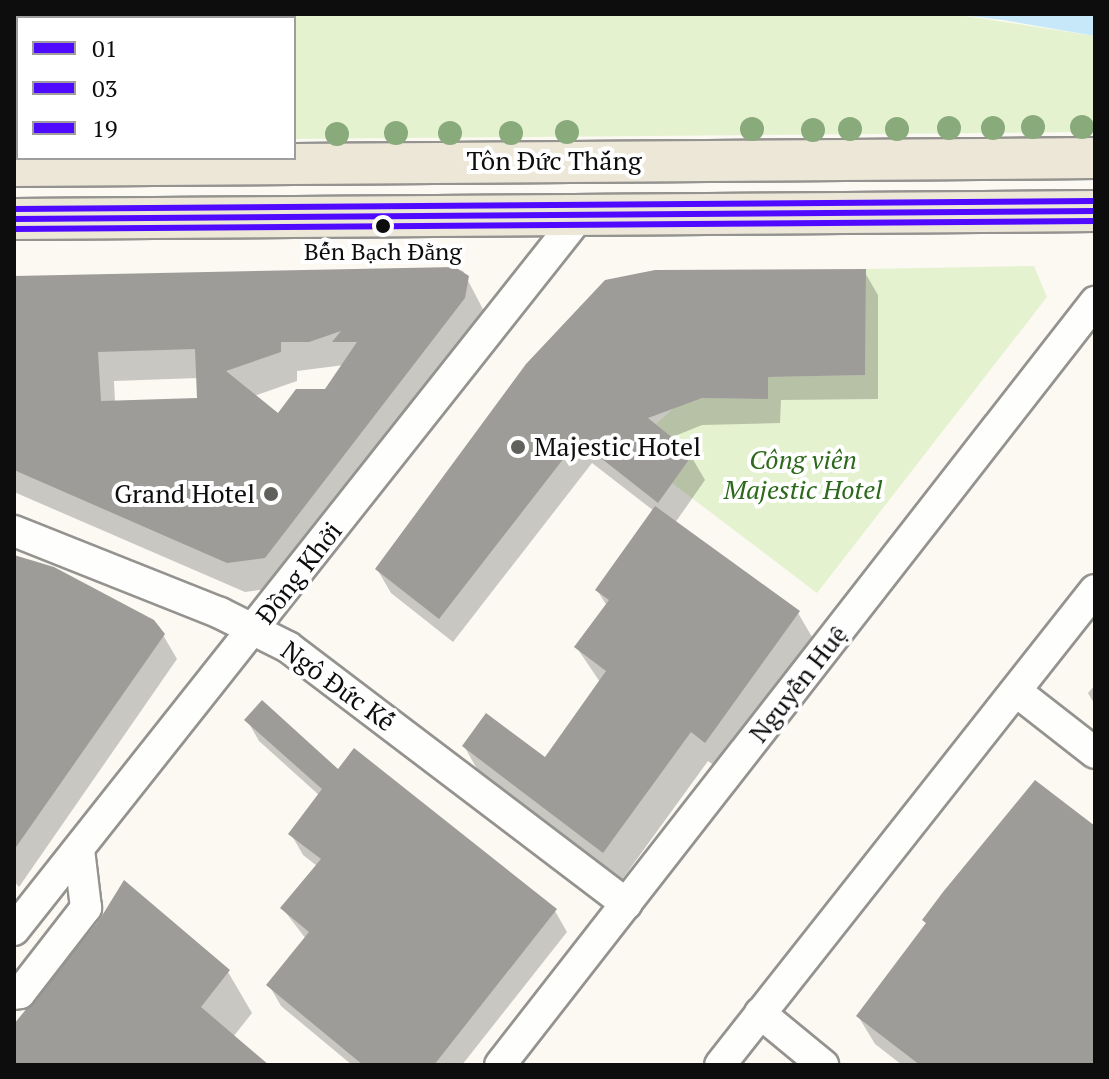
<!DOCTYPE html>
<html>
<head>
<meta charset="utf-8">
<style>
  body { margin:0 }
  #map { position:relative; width:1109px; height:1079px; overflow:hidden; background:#fbf9f2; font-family:"PT Serif",serif }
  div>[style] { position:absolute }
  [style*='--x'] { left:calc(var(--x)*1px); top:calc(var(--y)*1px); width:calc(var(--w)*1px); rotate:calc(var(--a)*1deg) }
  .green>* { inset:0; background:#e5f2d0 }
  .water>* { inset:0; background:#c6e8f8 }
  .shadow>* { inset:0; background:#0003 }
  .building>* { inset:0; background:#9e9c98 }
  .roads { filter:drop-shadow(2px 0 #949390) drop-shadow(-2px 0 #949390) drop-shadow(0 2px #949390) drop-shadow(0 -2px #949390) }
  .minor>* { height:30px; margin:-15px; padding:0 15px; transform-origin:15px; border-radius:15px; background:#fefefd }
  .major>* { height:40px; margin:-20px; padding:0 20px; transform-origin:20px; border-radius:20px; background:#ede7d8 }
  .bus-1>* { height:6px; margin:-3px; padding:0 3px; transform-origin:3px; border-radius:3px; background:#4f0aff }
  .bus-2>* { height:6px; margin:-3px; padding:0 3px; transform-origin:3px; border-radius:3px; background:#4f0aff }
  .bus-3>* { height:6px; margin:-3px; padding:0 3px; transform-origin:3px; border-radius:3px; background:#4f0aff }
  .trees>* { width:24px; height:24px; margin:-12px; border-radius:50%; background:#89aa7b }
  .dots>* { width:22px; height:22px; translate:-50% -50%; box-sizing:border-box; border:4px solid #fff; border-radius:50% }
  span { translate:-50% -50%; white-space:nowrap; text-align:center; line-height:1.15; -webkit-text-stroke:8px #fff; paint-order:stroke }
  .bus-label { font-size:24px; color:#0d0d0d }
  .street-label { font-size:26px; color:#0d0d0d }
  .poi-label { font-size:26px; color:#0d0d0d }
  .left { translate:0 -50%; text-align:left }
  .right { translate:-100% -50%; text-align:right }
  .park-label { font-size:26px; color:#2c691a; font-style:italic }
  .frame { position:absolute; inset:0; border:16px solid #0d0d0d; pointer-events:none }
  .legend { position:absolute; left:16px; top:16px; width:280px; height:144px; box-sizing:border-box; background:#fff; border:2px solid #9e9e9e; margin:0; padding:10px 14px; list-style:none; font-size:24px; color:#0d0d0d }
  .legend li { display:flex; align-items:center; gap:16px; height:40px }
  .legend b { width:40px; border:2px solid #9e9e9e }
</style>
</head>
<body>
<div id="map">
  <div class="green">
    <div style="clip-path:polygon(14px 14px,953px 14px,1095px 36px,1095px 132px,294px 139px,294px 18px,18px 18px,14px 141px)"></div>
    <div style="clip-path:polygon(1034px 266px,1047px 297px,817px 593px,672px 483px,693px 454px,656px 424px,675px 407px,702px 398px,767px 399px,768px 377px,865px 375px,866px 269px)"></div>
  </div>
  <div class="water">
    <div style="clip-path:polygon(953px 14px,1095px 14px,1095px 36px,1003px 20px)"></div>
  </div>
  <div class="shadow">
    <div style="clip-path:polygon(evenodd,454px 269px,463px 271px,486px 315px,281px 587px,245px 592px,14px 492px,14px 277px,454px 269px,344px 365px,326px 391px,278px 416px,254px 396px,297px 381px,297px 371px,344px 365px,454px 269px,198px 378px,199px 400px,115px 402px,114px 381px,198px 378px)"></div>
    <div style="clip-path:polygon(864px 271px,878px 295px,878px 399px,781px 400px,780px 423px,702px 425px,670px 438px,691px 456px,705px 480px,675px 523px,798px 613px,815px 642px,723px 772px,708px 761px,621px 881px,481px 776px,464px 746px,546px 760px,600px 682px,577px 648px,607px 606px,597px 590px,654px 511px,592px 463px,453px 642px,391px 593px,377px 569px,528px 366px)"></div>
    <div style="clip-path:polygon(14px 557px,163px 635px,177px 659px,19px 887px,14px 881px)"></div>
    <div style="clip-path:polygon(1095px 685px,1095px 705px,1088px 693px)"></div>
    <div style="clip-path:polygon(247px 720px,338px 772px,555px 911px,567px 932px,462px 1065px,352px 1065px,281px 1006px,269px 985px,306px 939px,283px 909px,317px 866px,303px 855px,291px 834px,320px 796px,259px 741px)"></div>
    <div style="clip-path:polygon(1095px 828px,1095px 1065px,902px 1065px,875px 1044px,858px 1016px,927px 925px,924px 920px)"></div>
    <div style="clip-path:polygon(228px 972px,252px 1013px,233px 1037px,266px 1065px,14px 1065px,14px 1030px)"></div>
  </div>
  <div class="building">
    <div style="clip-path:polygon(evenodd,455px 267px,469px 276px,465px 298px,265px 558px,227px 563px,14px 470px,14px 276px,455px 267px,341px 331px,332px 342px,357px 342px,325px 389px,296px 389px,278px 413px,226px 371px,281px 352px,281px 342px,309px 342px,341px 331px,455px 267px,195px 349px,197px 398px,101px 401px,98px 352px,195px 349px)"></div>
    <div style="clip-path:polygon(866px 269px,865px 375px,768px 377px,768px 399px,702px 398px,648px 418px,693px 454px,658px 503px,578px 440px,439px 619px,375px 569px,526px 364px,605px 280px,655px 270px)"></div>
    <div style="clip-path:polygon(655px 506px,800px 611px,705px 743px,691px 732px,603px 853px,462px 746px,486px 713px,545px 757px,606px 671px,574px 647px,609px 600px,595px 590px)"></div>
    <div style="clip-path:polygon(14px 555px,54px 567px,154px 620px,165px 634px,14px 850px)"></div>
    <div style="clip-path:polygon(262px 700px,338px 769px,354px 748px,557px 909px,434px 1065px,363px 1065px,266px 985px,309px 932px,280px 908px,321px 859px,288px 834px,322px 789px,244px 720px)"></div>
    <div style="clip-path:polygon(1035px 780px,1095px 826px,1095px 1065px,920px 1065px,856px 1016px,926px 923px,922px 920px,943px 892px)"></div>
    <div style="clip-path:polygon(124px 880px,230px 970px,201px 1007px,269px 1065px,14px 1065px,14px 1024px,100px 919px)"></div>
  </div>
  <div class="roads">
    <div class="minor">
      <div style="--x:14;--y:531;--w:222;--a:21.7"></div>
      <div style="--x:220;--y:613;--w:76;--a:26.6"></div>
      <div style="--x:288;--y:647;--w:425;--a:37.2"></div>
      <div style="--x:1017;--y:692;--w:99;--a:38"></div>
      <div style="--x:14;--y:930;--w:913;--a:-51.62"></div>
      <div style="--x:14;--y:994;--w:6;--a:-9"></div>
      <div style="--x:20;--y:993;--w:108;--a:-52.2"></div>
      <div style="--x:86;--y:908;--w:59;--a:-96.8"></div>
      <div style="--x:760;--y:1013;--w:82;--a:39.5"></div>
      <div style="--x:500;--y:1065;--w:968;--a:-52.05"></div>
      <div style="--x:720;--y:1065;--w:605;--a:-51.71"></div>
    </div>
    <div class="major">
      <div style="--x:14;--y:166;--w:1081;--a:-0.42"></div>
      <div style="--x:14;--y:219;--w:1081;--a:-0.42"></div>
    </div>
  </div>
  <div class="bus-1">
    <div style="--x:14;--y:219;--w:1081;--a:-0.42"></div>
  </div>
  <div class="bus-2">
    <div style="--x:14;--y:229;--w:1081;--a:-0.42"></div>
  </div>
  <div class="bus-3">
    <div style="--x:14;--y:209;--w:1081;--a:-0.42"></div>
  </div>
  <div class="trees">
    <div style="left:1033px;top:127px"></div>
    <div style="left:1082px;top:127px"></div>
    <div style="left:949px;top:128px"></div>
    <div style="left:993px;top:128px"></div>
    <div style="left:752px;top:129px"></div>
    <div style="left:850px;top:129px"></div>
    <div style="left:897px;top:129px"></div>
    <div style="left:813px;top:130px"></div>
    <div style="left:567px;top:132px"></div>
    <div style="left:396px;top:133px"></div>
    <div style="left:450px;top:133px"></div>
    <div style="left:511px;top:133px"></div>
    <div style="left:337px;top:134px"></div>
  </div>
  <div class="dots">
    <div style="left:383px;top:226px;background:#0d0d0d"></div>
    <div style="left:518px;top:447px;background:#60605d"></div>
    <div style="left:271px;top:494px;background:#60605d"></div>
  </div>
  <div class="bus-label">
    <span style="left:383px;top:252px">Bến Bạch Đằng</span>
  </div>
  <div class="street-label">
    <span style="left:554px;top:161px">Tôn Ðức Thắng</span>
    <span style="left:299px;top:573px;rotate:-52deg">Ðồng Khởi</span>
    <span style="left:798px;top:684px;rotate:-52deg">Nguyễn Huệ</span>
    <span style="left:338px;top:686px;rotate:36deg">Ngô Ðức Kế</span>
  </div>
  <div class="poi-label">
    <span class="left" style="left:534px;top:447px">Majestic Hotel</span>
    <span class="right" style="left:255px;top:494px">Grand Hotel</span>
  </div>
  <div class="park-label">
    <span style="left:803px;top:475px">Công viên<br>Majestic Hotel</span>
  </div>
  <div class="frame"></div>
  <ul class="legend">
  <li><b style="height:10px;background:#4f0aff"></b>01</li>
  <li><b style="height:10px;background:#4f0aff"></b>03</li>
  <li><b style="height:10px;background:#4f0aff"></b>19</li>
  </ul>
</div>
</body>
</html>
